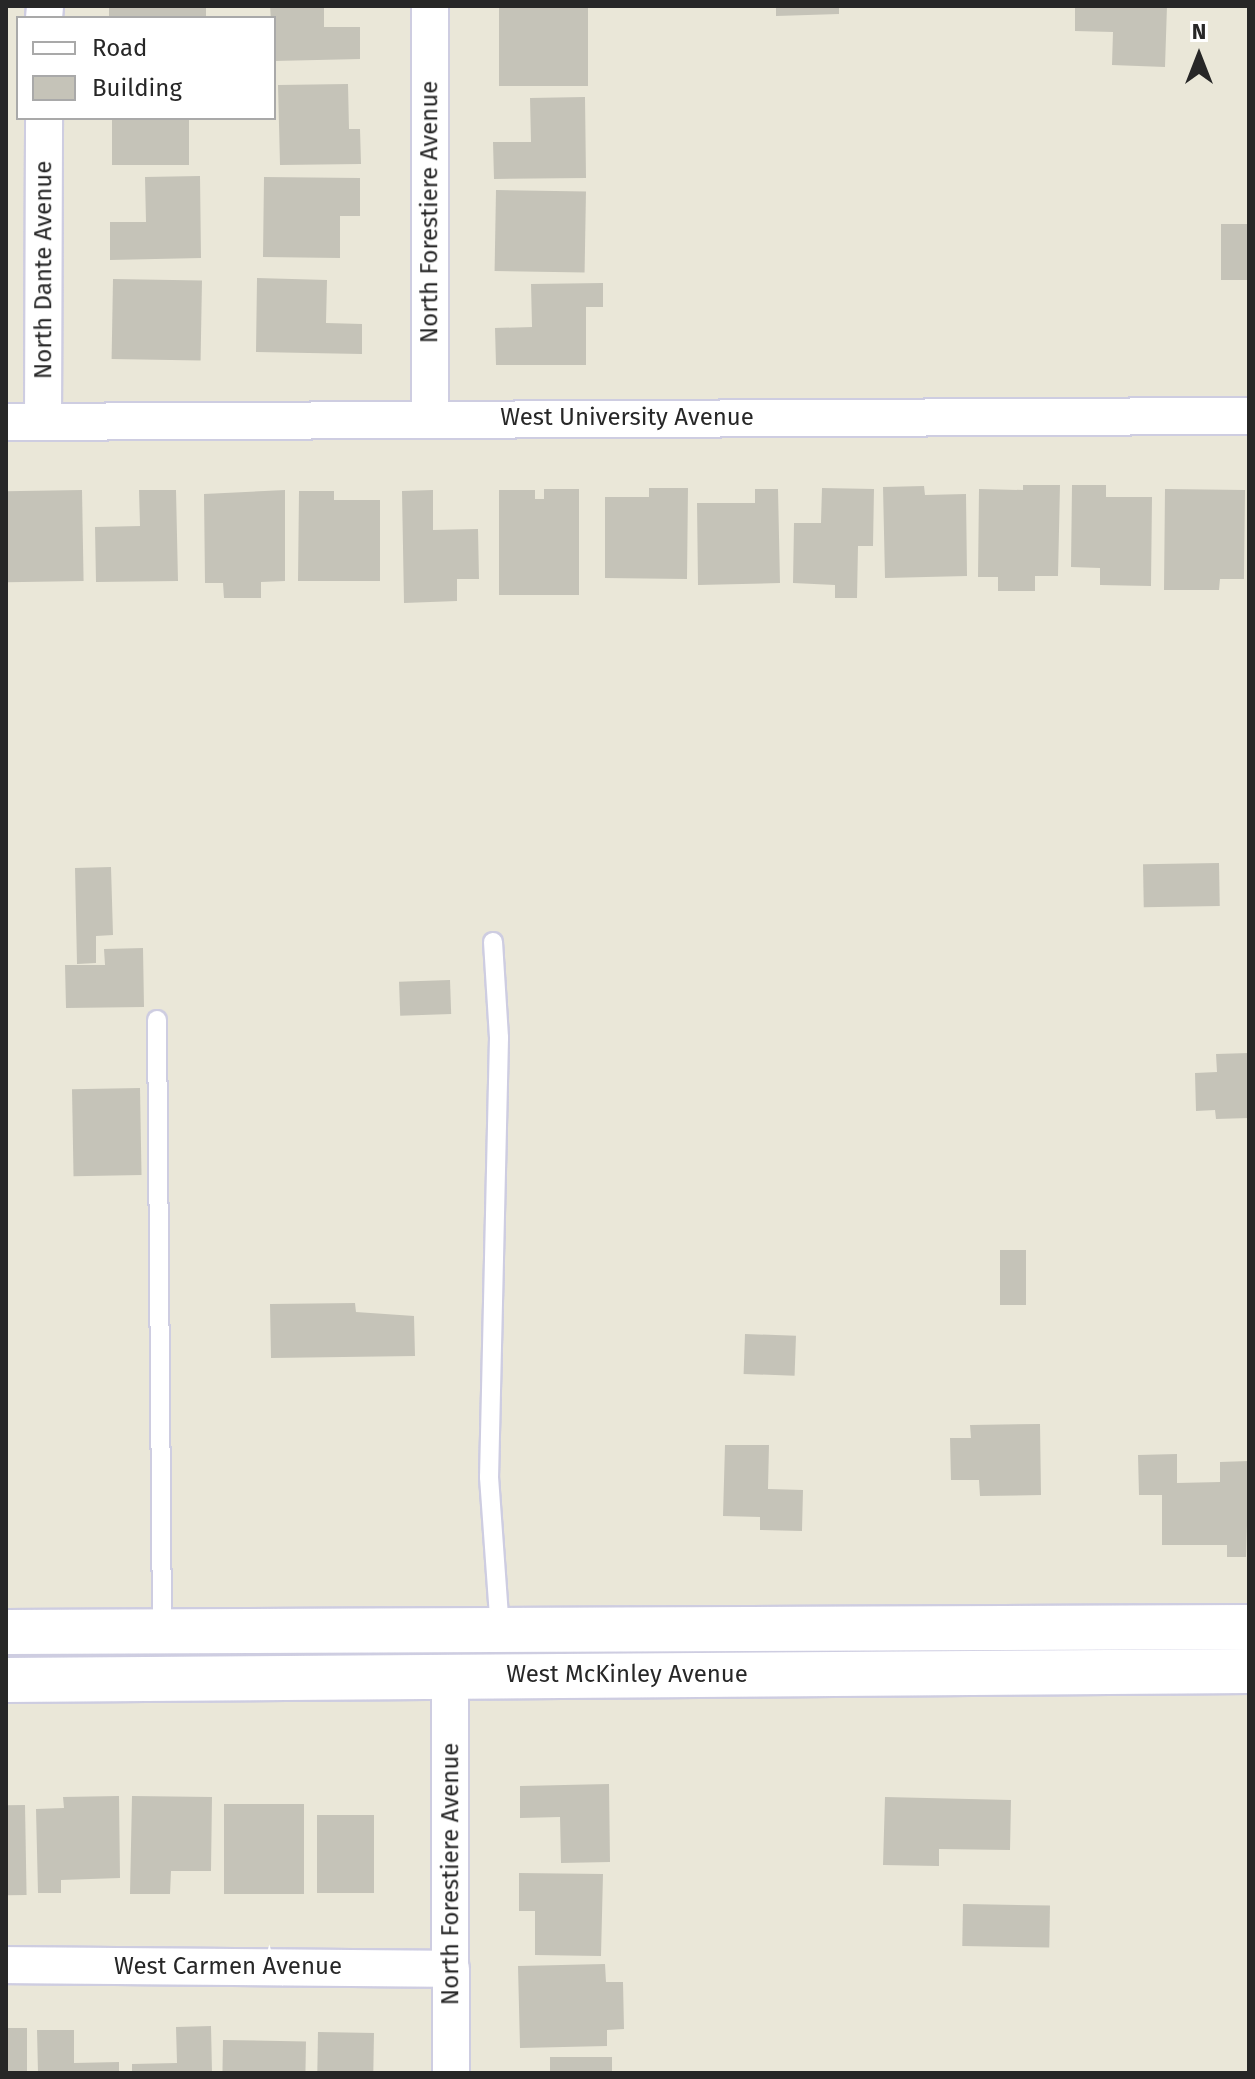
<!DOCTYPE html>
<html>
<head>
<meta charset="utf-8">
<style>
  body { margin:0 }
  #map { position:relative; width:1255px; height:2079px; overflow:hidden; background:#eae7d8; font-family:"Fira Sans",sans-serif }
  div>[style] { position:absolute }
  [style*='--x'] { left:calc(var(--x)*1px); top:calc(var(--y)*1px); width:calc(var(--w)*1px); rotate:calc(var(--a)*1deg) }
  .building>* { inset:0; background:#c5c3b8; transform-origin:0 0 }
  .roads { filter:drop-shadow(2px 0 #cecde1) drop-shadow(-2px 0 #cecde1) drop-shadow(0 2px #cecde1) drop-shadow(0 -2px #cecde1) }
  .service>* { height:18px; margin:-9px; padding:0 9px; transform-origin:9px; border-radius:9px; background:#fff }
  .minor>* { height:36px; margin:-18px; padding:0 18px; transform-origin:18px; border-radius:18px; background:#fff }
  .secondary>* { height:44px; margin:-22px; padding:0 22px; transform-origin:22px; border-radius:22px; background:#fff }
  span { translate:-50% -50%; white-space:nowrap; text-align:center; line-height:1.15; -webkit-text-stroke:8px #fff; paint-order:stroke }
  .street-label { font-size:24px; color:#272727 }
  .frame { position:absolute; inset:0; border:8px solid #272727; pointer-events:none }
  .legend { position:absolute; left:16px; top:16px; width:260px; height:104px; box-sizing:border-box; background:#fff; border:2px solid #a9a9a9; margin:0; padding:10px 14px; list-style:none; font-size:24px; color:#272727 }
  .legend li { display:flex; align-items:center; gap:16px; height:40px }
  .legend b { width:40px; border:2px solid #a9a9a9 }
  .north { position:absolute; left:1159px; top:16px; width:80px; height:80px; -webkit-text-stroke:6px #fff; paint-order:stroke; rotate:0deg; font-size:22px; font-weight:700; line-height:32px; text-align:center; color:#272727 }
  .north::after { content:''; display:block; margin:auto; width:28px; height:36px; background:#272727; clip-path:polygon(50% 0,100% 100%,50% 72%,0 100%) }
</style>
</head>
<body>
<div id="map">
  <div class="building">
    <div style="left:109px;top:6px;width:97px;height:12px"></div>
    <div style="clip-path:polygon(270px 6px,324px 6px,324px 27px,360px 27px,360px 59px,274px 61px)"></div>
    <div style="left:499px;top:6px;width:89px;height:80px"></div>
    <div style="clip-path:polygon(776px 6px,839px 6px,839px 14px,776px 16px)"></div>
    <div style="clip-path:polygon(1075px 6px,1167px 6px,1165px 67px,1112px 65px,1113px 32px,1075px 31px)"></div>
    <div style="clip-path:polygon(348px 84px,349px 129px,360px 129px,361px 164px,280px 165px,278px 85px)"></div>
    <div style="clip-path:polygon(585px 97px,586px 178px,494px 179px,493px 142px,531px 142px,530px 98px)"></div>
    <div style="left:112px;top:118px;width:77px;height:47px"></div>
    <div style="clip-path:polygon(200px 176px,201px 258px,110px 260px,110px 222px,146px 222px,145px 177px)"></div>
    <div style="clip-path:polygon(264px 177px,360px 178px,360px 216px,340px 216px,340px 258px,263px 257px)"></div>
    <div style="left:496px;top:190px;width:90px;height:81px;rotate:1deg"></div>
    <div style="left:1221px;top:224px;width:28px;height:56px"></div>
    <div style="clip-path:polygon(257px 278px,327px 280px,326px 323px,362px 324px,362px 354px,256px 352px)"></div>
    <div style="left:113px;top:279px;width:89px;height:80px;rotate:1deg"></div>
    <div style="clip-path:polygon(603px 283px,603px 307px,586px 307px,586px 365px,496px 365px,495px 328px,532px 327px,531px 284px)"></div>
    <div style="clip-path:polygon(1023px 485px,1060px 485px,1058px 576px,1035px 576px,1035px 591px,998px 591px,998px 577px,978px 577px,979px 489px,1023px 490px)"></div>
    <div style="clip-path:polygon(1072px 485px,1106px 485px,1106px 497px,1152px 497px,1151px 586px,1100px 585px,1100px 568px,1071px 567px)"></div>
    <div style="clip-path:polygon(924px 486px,925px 495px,966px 494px,967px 576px,885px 578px,883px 487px)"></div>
    <div style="clip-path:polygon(649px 488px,688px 488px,687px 579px,605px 578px,605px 497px,649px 497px)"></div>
    <div style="clip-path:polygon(822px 488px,874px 489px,873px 546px,858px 546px,857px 598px,835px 598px,835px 585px,793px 583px,794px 523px,821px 523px)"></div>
    <div style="clip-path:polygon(544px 489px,579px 489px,579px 595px,499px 595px,499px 490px,535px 490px,535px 499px,544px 499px)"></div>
    <div style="clip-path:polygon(755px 489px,778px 489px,780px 583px,698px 585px,697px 503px,755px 503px)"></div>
    <div style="clip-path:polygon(1165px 489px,1245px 490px,1244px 579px,1220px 579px,1219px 590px,1164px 590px)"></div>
    <div style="left:82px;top:490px;width:91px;height:76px;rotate:89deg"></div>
    <div style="clip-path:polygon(139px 490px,176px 490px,178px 581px,96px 582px,95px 527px,140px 526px)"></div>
    <div style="clip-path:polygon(285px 490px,285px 581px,261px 582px,261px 598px,224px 598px,223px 583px,205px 583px,204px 494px)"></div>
    <div style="clip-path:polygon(433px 490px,433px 530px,478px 529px,479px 579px,457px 579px,457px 601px,404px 603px,402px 491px)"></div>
    <div style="clip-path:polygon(299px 491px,334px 491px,334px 500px,380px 500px,380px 581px,298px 581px)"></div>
    <div style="left:1219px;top:863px;width:43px;height:76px;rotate:89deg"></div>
    <div style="clip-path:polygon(111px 867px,113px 935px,96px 936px,96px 963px,77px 964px,75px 868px)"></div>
    <div style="clip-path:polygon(143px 948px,144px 1007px,66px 1008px,65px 965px,105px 965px,104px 949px)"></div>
    <div style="left:450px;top:980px;width:34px;height:51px;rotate:88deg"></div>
    <div style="clip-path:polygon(1249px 1053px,1249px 1118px,1216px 1119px,1215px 1110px,1196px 1111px,1195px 1073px,1217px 1072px,1216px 1054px)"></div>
    <div style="left:140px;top:1088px;width:87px;height:68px;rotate:89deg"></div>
    <div style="left:1000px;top:1250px;width:26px;height:55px"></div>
    <div style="clip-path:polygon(355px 1303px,356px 1312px,414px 1316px,415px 1356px,271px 1358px,270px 1304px)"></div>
    <div style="left:745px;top:1334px;width:51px;height:40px;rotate:2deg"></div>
    <div style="clip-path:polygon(1040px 1424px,1041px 1495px,980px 1496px,979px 1480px,951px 1480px,950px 1438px,971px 1438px,970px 1425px)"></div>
    <div style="clip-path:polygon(725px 1445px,769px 1445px,768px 1489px,803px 1490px,802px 1531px,760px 1530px,760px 1517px,723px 1516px)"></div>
    <div style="clip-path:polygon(1177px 1454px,1177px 1483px,1220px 1482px,1220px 1462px,1249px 1461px,1246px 1557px,1227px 1557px,1227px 1545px,1162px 1545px,1162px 1495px,1139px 1495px,1138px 1455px)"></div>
    <div style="clip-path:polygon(609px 1784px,610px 1862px,561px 1863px,560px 1817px,520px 1818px,520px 1786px)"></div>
    <div style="clip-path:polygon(119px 1796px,120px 1878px,61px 1880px,61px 1893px,38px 1893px,36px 1809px,64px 1808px,63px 1797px)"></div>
    <div style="clip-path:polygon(132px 1796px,212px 1797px,211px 1871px,171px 1871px,170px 1894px,130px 1894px)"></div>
    <div style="clip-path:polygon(885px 1797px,1011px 1800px,1010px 1850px,939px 1849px,939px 1866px,883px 1865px)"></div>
    <div style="left:304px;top:1804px;width:90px;height:80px;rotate:90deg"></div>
    <div style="left:25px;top:1805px;width:90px;height:19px;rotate:89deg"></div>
    <div style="left:317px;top:1815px;width:57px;height:78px"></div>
    <div style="clip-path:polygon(519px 1873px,603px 1874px,601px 1956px,535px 1955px,535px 1911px,519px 1911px)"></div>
    <div style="left:963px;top:1904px;width:87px;height:42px;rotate:1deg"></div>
    <div style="clip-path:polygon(605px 1964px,606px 1982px,623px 1982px,624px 2029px,607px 2030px,607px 2046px,520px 2048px,518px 1966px)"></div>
    <div style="clip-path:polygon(211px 2026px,212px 2073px,132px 2073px,132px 2064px,177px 2063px,176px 2027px)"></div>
    <div style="left:6px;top:2028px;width:21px;height:45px"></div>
    <div style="clip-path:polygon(37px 2030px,74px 2030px,74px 2063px,119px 2062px,119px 2073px,38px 2073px)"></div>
    <div style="left:318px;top:2032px;width:56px;height:41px;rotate:1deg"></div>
    <div style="left:223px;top:2040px;width:83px;height:33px;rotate:1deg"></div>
    <div style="left:612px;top:2057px;width:16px;height:62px;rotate:90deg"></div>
  </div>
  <div class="roads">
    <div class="service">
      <div style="--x:493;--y:942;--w:96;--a:86.4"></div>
      <div style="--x:499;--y:1038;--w:439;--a:91.3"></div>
      <div style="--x:489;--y:1477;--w:153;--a:85.9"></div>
      <div style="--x:157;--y:1020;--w:611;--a:89.53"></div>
    </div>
    <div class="minor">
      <div style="--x:430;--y:6;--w:413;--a:90"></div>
      <div style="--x:44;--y:18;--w:12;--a:-85"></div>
      <div style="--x:43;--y:421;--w:303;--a:-89.8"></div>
      <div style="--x:6;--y:422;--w:1243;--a:-0.28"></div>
      <div style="--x:450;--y:1676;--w:397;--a:89.9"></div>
      <div style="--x:6;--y:1965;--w:445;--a:0.5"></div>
    </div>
    <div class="secondary">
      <div style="--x:6;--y:1632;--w:1243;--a:-0.23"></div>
      <div style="--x:6;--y:1680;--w:1243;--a:-0.41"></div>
    </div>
  </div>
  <div class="street-label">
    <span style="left:430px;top:212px;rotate:-90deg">North Forestiere Avenue</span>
    <span style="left:44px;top:270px;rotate:-90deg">North Dante Avenue</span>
    <span style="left:627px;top:418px">West University Avenue</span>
    <span style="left:627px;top:1675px">West McKinley Avenue</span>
    <span style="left:451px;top:1874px;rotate:-90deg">North Forestiere Avenue</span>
    <span style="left:228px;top:1967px">West Carmen Avenue</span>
  </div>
  <div class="frame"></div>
  <ul class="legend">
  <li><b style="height:10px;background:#fff"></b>Road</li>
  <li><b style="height:22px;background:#c5c3b8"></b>Building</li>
  </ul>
  <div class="north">N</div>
</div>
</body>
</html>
